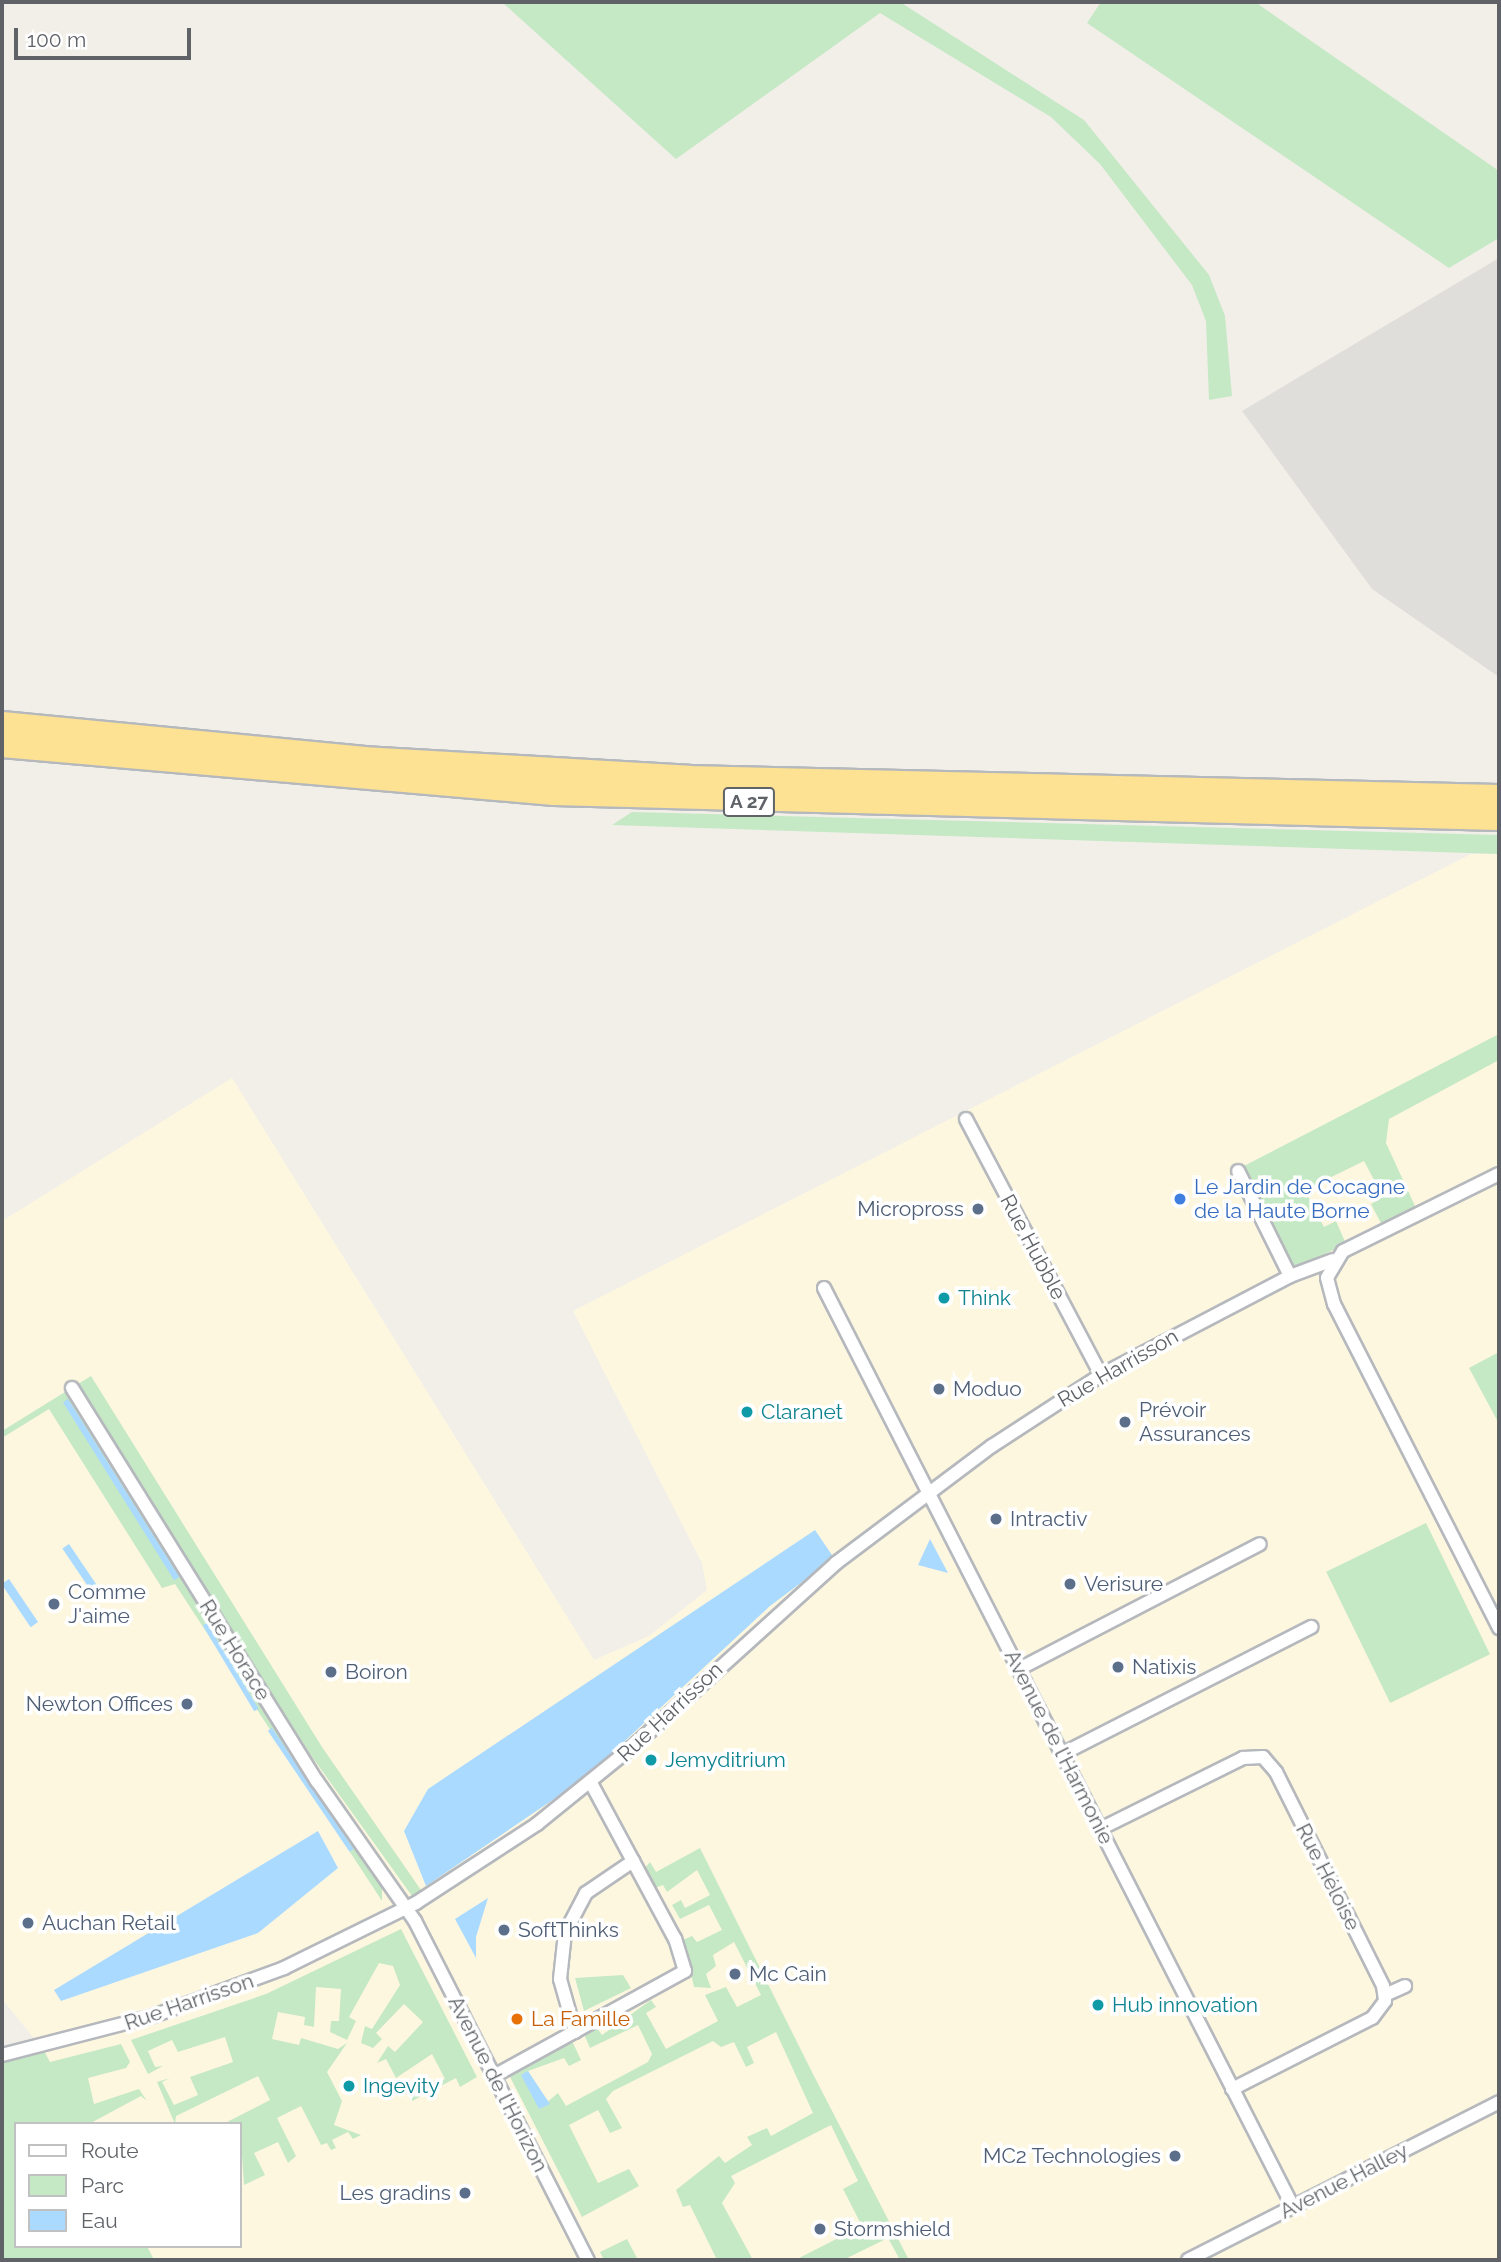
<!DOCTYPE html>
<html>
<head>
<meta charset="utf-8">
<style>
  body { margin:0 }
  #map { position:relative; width:1501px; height:2262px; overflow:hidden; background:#f1efe8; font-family:Raleway,sans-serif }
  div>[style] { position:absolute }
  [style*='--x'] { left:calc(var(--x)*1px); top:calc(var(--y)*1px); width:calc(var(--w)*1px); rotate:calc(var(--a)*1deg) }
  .commercial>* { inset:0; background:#fef7e0 }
  .industrial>* { inset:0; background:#e0deda }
  .green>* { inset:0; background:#c5e8c5; transform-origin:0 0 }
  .water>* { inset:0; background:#aadaff; transform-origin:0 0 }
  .roads { filter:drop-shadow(2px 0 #b5b8bc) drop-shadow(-2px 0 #b5b8bc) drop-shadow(0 2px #b5b8bc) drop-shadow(0 -2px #b5b8bc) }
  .minor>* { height:12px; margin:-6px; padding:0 6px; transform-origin:6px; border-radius:6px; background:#fff }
  .motorway>* { height:24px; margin:-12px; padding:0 12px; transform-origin:12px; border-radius:12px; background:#fde293 }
  .dots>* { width:19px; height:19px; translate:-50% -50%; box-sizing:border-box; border:4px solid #fff; border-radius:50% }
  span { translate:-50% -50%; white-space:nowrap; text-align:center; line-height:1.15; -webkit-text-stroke:7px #fff; paint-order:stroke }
  .shield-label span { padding:2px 5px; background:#fff; border:2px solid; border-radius:5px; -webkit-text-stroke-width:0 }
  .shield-label { font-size:19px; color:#5f6368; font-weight:700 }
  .shop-label { font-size:21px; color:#366cbe }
  .left { translate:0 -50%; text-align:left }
  .service-label { font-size:21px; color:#4e5e75 }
  .right { translate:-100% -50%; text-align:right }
  .street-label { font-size:21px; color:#5f6368 }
  .culture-label { font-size:21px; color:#0d838f }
  .food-label { font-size:21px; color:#c56008 }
  .frame { position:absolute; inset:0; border:4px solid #5f6368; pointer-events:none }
  .legend { position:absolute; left:14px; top:2122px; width:228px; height:126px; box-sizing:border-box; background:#fff; border:2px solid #bfc1c3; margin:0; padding:9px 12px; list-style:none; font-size:21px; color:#5f6368 }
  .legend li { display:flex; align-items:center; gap:14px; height:35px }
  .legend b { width:35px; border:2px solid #bfc1c3 }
  .scale { position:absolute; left:14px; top:28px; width:177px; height:32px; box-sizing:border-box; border:4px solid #5f6368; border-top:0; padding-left:9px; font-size:21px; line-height:24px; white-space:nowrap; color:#5f6368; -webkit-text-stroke:5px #fff; paint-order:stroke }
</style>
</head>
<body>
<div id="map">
  <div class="commercial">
    <div style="clip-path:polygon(1471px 854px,1499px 854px,1499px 2260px,154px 2260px,147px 2246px,240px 2246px,240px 2124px,82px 2124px,43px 2049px,2px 1999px,2px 1221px,232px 1078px,594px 1660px,649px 1636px,707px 1590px,702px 1563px,573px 1311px)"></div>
  </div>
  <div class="industrial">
    <div style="clip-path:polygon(1499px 258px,1499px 677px,1372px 589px,1242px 411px)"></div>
  </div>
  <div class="green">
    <div style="clip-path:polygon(502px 2px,900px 2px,1084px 120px,1209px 275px,1225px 316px,1232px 396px,1209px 400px,1206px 321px,1192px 285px,1100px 164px,1051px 117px,880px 13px,676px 159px)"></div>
    <div style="clip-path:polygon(1101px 2px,1255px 2px,1499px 171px,1499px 238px,1449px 268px,1087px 23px)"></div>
    <div style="clip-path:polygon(632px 812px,1499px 835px,1499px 854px,612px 825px)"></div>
    <div style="clip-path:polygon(1499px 1034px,1499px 1060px,1389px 1119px,1386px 1143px,1415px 1206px,1382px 1225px,1371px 1204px,1383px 1197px,1364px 1161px,1305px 1190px,1324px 1227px,1336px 1221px,1346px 1244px,1292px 1269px,1242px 1167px)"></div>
    <div style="clip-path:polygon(1499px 1352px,1499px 1421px,1498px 1422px,1469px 1368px)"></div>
    <div style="clip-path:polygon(91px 1376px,322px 1747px,421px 1890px,412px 1896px,310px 1754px,78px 1384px)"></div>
    <div style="clip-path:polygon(65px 1392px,310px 1784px,382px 1887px,382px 1901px,175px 1584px,162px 1588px,49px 1409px,2px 1438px,2px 1431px)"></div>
    <div style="left:1426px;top:1523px;width:146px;height:111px;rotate:64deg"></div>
    <div style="clip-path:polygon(700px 1848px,813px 2074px,909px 2260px,900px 2260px,888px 2238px,843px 2260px,795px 2260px,862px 2226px,843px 2189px,858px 2181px,831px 2125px,731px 2176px,735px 2183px,722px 2203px,753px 2260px,717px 2260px,690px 2205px,683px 2207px,676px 2190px,719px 2156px,725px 2163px,752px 2145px,747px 2137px,767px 2128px,771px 2136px,813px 2113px,776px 2032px,747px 2047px,754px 2063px,746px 2067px,734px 2042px,721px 2047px,713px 2041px,613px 2091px,606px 2099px,622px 2128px,610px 2133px,598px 2110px,569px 2125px,598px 2183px,629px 2169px,639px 2186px,582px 2217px,508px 2073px,572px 2041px,581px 2060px,569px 2066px,564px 2058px,528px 2071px,539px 2109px,558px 2093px,566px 2106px,648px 2062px,652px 2054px,638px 2025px,590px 2048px,584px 2034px,597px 2028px,602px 2035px,651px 2000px,656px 2007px,646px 2013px,666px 2049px,718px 2021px,705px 1995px,726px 1987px,737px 2007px,761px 1995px,734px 1942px,713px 1955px,716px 1966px,706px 1974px,711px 1988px,694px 1987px,683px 1940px,692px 1936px,697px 1942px,722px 1930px,709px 1905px,680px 1919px,672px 1905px,681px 1900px,685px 1908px,710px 1895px,697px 1870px,667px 1892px,663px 1885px,655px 1888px,644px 1869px,650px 1862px,656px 1872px)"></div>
    <div style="clip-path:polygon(401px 1929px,477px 2077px,460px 2087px,456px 2078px,412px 2101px,409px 2095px,445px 2079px,432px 2054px,396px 2078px,386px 2059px,377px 2063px,388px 2046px,395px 2052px,423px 2022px,404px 2004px,376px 2033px,382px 2039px,373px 2048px,361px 2043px,365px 2026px,372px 2029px,400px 1985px,393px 1966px,379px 1963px,349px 2017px,356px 2021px,347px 2040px,330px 2032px,331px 2021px,339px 2021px,341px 1989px,316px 1987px,314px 2027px,304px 2025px,305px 2017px,278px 2012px,272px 2039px,299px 2045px,301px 2038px,338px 2049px,347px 2043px,327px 2072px,342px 2101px,334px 2125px,361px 2135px,353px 2139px,348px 2132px,332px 2140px,336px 2148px,331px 2150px,327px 2143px,321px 2145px,301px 2106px,277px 2118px,296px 2156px,288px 2163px,278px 2142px,254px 2153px,265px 2175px,244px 2185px,240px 2124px,223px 2124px,270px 2100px,258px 2076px,176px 2116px,175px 2124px,157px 2082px,170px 2078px,162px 2082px,174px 2105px,198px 2095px,190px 2077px,233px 2062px,225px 2037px,178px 2052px,172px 2040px,148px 2051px,155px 2067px,163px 2066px,148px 2074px,131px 2040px,266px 1994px)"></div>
    <div style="clip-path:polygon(623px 1975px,631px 1988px,584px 2011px,575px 1978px)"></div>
    <div style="clip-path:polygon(121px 2044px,130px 2062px,126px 2068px,88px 2078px,94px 2104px,139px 2089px,147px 2101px,141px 2096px,89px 2124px,16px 2124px,16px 2246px,147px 2246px,154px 2260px,2px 2260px,2px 2058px,43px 2049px,50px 2062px)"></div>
    <div style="clip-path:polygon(627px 2239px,638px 2260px,604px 2260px,600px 2252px)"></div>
  </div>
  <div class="water">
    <div style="left:68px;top:1399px;width:210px;height:6px;rotate:58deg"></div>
    <div style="clip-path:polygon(815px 1530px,834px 1558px,770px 1606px,585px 1778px,426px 1886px,404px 1831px,428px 1789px)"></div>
    <div style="clip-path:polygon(930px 1539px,948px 1573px,918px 1565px)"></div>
    <div style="left:69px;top:1544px;width:52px;height:8px;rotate:56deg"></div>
    <div style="left:9px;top:1579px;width:52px;height:9px;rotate:56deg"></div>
    <div style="left:207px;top:1623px;width:100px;height:5px;rotate:59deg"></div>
    <div style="left:272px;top:1728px;width:146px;height:5px;rotate:56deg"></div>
    <div style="clip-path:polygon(318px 1831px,338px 1868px,258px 1933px,61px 2001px,54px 1990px)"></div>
    <div style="clip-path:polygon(488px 1898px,476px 1937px,476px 1958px,455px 1919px)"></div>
    <div style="clip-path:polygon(528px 2071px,550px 2104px,539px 2109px,521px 2075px)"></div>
  </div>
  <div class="roads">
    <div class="minor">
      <div style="--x:966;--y:1119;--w:289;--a:62.2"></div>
      <div style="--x:1499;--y:1174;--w:174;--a:153.7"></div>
      <div style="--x:1343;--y:1251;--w:31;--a:121"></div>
      <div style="--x:1327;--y:1278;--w:27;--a:75"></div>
      <div style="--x:1334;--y:1304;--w:364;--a:63"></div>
      <div style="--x:1290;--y:1276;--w:46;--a:-20.4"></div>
      <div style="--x:824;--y:1288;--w:1032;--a:62.96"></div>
      <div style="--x:72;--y:1388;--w:463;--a:58.1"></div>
      <div style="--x:317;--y:1781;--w:171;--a:55"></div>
      <div style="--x:415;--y:1921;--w:381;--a:63"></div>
      <div style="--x:1019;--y:1669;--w:271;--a:-27.4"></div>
      <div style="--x:1062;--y:1754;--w:280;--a:-27"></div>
      <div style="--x:1100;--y:1829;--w:160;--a:-26.4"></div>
      <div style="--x:1243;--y:1758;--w:20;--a:-3"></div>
      <div style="--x:1263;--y:1757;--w:20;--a:49"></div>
      <div style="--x:1276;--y:1772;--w:239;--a:63.4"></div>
      <div style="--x:1383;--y:1986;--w:15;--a:82"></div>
      <div style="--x:1385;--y:2001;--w:21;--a:127"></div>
      <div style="--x:1372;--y:2018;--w:157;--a:153.1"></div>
      <div style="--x:1385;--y:1995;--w:22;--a:-24"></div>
      <div style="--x:575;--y:2032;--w:55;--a:-105.8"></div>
      <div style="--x:560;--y:1979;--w:46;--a:-83.8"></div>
      <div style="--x:565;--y:1933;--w:45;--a:-62.3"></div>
      <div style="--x:586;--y:1893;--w:57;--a:-34.2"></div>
      <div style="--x:2;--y:2055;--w:156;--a:-14.5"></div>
      <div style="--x:153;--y:2016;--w:140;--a:-20.1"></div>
      <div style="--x:284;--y:1968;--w:147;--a:-26.2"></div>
      <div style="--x:416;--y:1903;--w:145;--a:-33.1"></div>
      <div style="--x:537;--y:1824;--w:129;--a:-39"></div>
      <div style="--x:637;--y:1743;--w:268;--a:-42.1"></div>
      <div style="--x:836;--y:1563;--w:195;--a:-36.9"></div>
      <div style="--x:992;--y:1446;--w:130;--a:-33.1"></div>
      <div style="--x:1101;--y:1375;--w:213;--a:-27.6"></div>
      <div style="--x:1290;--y:1276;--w:117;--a:-116.3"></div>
      <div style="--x:494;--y:2076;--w:218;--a:-28.8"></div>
      <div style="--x:685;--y:1971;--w:34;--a:-107"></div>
      <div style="--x:675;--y:1939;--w:177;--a:-118.3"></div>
      <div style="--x:1188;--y:2260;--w:349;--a:-26.9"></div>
    </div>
    <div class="motorway">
      <div style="--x:2;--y:724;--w:363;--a:5.5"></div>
      <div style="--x:363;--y:759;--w:326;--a:3.3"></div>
      <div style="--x:688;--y:778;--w:811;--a:1.34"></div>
      <div style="--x:2;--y:745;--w:554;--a:4.97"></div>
      <div style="--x:554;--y:793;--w:945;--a:1.52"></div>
    </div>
  </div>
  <div class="dots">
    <div style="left:1180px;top:1199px;background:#3f7fe0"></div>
    <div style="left:978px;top:1209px;background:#5c6f8a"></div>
    <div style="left:944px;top:1298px;background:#0f9aa8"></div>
    <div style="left:939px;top:1389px;background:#5c6f8a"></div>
    <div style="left:747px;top:1412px;background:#0f9aa8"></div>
    <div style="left:1125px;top:1422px;background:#5c6f8a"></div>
    <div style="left:996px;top:1519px;background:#5c6f8a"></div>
    <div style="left:1070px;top:1584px;background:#5c6f8a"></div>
    <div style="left:54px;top:1604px;background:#5c6f8a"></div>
    <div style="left:1118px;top:1667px;background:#5c6f8a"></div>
    <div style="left:331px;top:1672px;background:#5c6f8a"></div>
    <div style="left:187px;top:1704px;background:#5c6f8a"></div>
    <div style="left:651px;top:1760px;background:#0f9aa8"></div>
    <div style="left:28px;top:1923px;background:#5c6f8a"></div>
    <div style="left:504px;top:1930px;background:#5c6f8a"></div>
    <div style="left:735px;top:1974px;background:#5c6f8a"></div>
    <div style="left:1098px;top:2005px;background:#0f9aa8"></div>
    <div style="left:517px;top:2019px;background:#e8710a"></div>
    <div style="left:349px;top:2086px;background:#0f9aa8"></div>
    <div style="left:1175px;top:2156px;background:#5c6f8a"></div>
    <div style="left:465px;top:2193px;background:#5c6f8a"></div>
    <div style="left:820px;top:2229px;background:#5c6f8a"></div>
  </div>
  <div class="shield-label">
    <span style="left:749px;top:802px">A 27</span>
  </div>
  <div class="shop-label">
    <span class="left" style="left:1194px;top:1199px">Le Jardin de Cocagne<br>de la Haute Borne</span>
  </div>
  <div class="service-label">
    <span class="right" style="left:964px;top:1209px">Micropross</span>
    <span class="left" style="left:953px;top:1389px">Moduo</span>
    <span class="left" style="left:1139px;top:1422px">Prévoir<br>Assurances</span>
    <span class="left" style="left:1010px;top:1519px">Intractiv</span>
    <span class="left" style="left:1084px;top:1584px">Verisure</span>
    <span class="left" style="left:68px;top:1604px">Comme<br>J'aime</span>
    <span class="left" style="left:1132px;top:1667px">Natixis</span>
    <span class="left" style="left:345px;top:1672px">Boiron</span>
    <span class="right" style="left:173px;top:1704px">Newton Offices</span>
    <span class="left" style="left:42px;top:1923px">Auchan Retail</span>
    <span class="left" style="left:518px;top:1930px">SoftThinks</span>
    <span class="left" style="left:749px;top:1974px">Mc Cain</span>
    <span class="right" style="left:1161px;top:2156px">MC2 Technologies</span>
    <span class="right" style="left:451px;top:2193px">Les gradins</span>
    <span class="left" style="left:834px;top:2229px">Stormshield</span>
  </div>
  <div class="street-label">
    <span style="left:1033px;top:1247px;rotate:62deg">Rue Hubble</span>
    <span style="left:1118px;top:1368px;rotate:-30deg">Rue Harrisson</span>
    <span style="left:235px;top:1650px;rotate:58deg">Rue Horace</span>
    <span style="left:670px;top:1712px;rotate:-43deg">Rue Harrisson</span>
    <span style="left:1059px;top:1747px;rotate:63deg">Avenue de l'Harmonie</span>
    <span style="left:1328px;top:1877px;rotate:63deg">Rue Héloise</span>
    <span style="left:189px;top:2002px;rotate:-19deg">Rue Harrisson</span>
    <span style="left:498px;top:2084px;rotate:63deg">Avenue de l'Horizon</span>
    <span style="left:1344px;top:2181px;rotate:-27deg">Avenue Halley</span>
  </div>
  <div class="culture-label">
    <span class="left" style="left:958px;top:1298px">Think</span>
    <span class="left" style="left:761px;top:1412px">Claranet</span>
    <span class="left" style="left:665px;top:1760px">Jemyditrium</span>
    <span class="left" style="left:1112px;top:2005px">Hub innovation</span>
    <span class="left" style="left:363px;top:2086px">Ingevity</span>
  </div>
  <div class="food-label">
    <span class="left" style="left:531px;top:2019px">La Famille</span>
  </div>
  <div class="frame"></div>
  <ul class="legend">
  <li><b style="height:9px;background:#fff"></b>Route</li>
  <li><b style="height:19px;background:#c5e8c5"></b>Parc</li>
  <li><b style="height:19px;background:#aadaff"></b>Eau</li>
  </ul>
  <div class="scale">100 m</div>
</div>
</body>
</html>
